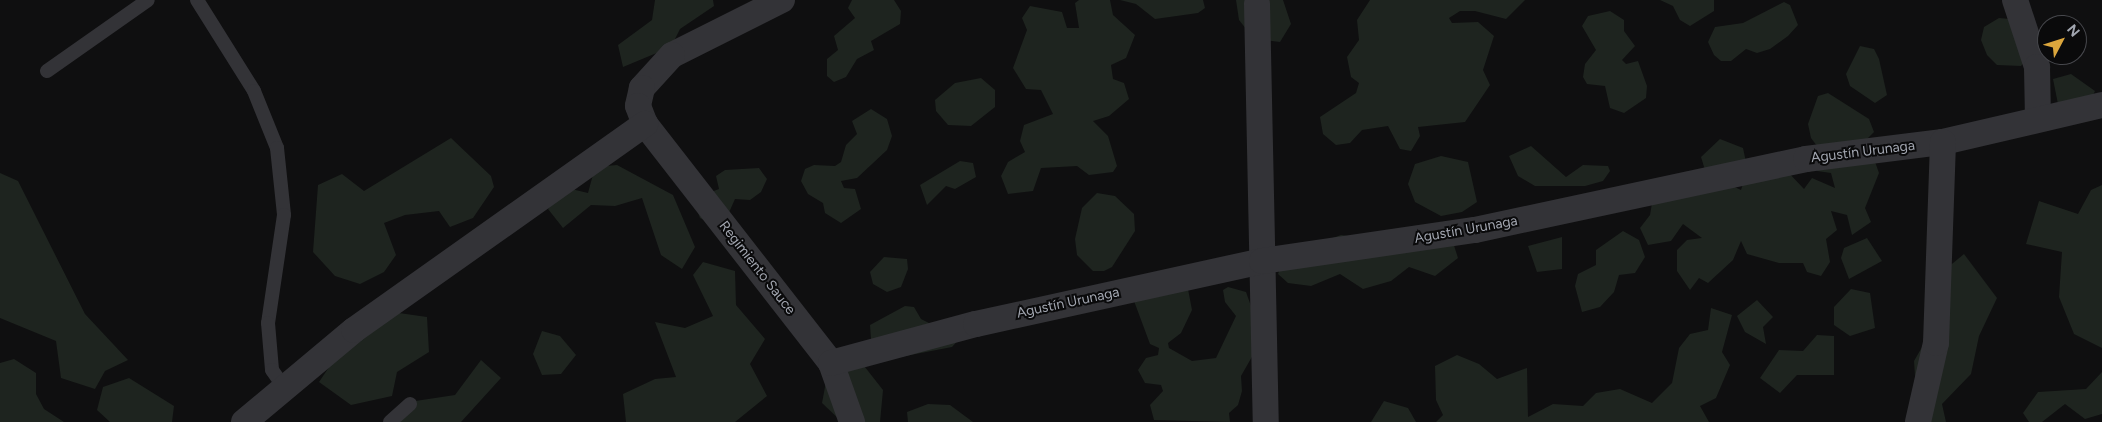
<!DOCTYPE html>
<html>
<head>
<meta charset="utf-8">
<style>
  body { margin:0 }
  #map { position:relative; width:2102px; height:422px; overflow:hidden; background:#0f0f10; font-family:Figtree,sans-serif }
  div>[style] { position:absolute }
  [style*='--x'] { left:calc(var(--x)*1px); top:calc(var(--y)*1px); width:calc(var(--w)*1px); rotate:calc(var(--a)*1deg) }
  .green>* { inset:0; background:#1e241f }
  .lane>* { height:14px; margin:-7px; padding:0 7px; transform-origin:7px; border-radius:7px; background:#333337 }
  .street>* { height:26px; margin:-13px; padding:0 13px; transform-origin:13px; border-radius:13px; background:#333337 }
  span { translate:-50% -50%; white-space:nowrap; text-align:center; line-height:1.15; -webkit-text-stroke:4px #0a0a0b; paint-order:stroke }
  .street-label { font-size:14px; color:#a2a6b0 }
  .north { position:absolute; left:2037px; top:15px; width:50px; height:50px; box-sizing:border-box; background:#0a0a0b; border:1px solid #47484d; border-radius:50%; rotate:50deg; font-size:14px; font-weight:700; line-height:20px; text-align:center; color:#a2a6b0 }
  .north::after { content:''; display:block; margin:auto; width:18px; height:22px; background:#dba63d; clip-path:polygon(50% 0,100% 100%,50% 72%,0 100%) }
</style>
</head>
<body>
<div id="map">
  <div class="green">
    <div style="clip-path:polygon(655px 0,713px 0,714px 6px,680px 29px,671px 47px,623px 67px,618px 45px,652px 20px)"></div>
    <div style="clip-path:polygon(852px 0,894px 0,901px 11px,900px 24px,871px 41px,874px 50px,857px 59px,846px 77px,834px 82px,827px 76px,827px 59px,838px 50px,834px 36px,855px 18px,848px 8px)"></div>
    <div style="clip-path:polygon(1079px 0,1110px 0,1113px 15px,1135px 35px,1126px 58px,1111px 65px,1113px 79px,1124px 83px,1129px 99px,1109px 116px,1093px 121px,1108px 136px,1117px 166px,1113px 172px,1089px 175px,1077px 166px,1041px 168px,1033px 191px,1008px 194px,1001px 176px,1008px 162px,1025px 152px,1020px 141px,1024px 125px,1053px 114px,1041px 90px,1026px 89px,1013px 68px,1027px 30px,1022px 18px,1030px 6px,1062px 12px,1067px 28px,1079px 28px,1075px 3px)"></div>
    <div style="clip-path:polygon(1120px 0,1203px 0,1205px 8px,1198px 13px,1155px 19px,1136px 4px)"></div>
    <div style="clip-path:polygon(1236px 0,1283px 0,1291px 24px,1280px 42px,1254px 39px,1239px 20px)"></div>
    <div style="clip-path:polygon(1370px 0,1525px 0,1506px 19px,1475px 11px,1460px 11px,1449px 18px,1452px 23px,1478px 22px,1494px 36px,1483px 70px,1490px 85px,1465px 122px,1418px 127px,1420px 136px,1411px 151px,1400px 149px,1388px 126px,1362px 130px,1350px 143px,1336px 145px,1323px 134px,1320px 117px,1356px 93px,1359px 83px,1351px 77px,1347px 57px,1359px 40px,1357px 20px)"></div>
    <div style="clip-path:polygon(1660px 0,1714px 0,1714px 11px,1690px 26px,1680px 20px,1673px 6px)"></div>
    <div style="clip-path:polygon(1784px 2px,1790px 5px,1798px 25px,1788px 36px,1770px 49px,1757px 53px,1746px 49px,1731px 61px,1721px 61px,1714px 55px,1708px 42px,1715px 27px,1743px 23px)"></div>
    <div style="clip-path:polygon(1610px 11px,1624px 20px,1624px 31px,1635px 46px,1622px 60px,1626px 64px,1638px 61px,1647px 86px,1646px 98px,1624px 113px,1610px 108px,1605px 86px,1587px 84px,1583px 77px,1585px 64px,1596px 50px,1582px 26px,1588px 16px)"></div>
    <div style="clip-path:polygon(1999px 18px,2010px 19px,2029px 56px,2021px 66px,1997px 65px,1987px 55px,1981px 40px,1984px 27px)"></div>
    <div style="clip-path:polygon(1860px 46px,1874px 49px,1879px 59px,1887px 95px,1875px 103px,1850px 86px,1846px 74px)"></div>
    <div style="clip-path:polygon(2071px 74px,2095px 91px,2088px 105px,2058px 104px,2053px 79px)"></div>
    <div style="clip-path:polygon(981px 78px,995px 90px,995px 107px,971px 126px,948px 125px,936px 111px,935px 100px,955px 83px)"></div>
    <div style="clip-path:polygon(1828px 93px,1869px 119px,1874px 132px,1866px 140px,1817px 146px,1811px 138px,1808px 124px,1818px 96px)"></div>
    <div style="clip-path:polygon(871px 109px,887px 119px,892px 136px,887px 150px,857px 178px,841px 181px,844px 188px,855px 189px,861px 209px,841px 223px,825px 213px,823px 203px,808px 194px,801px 181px,805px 169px,814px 165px,835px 166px,841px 162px,846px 145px,857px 134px,852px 121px)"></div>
    <div style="clip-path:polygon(451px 138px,491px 176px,494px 187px,473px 218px,450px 227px,439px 211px,405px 215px,384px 223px,396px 255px,384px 272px,360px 284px,335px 276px,313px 252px,318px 185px,342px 174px,364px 191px)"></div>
    <div style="clip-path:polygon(1720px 139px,1743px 148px,1746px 162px,1705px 170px,1701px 157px)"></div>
    <div style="clip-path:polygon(1531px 146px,1566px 177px,1583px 165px,1608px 166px,1610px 171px,1603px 181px,1585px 186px,1535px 186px,1518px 176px,1509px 156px)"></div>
    <div style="clip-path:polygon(1441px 156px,1468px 162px,1477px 202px,1462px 212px,1441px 216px,1415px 202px,1408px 184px,1415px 164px)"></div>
    <div style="clip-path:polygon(1827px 156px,1873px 156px,1879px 173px,1865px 208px,1871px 222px,1852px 235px,1847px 215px,1831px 211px,1837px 230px,1826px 239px,1830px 262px,1821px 276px,1807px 272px,1803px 263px,1779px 263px,1747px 254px,1741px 241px,1733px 260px,1708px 283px,1699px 278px,1690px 290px,1677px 271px,1677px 250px,1687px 240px,1702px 238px,1683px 224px,1671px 241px,1648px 245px,1640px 228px,1650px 215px,1652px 203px,1722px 181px,1741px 190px,1747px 171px,1787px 171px,1804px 189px,1812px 178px,1835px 188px,1831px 173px,1817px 171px)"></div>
    <div style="clip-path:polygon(960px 161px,973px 163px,976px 177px,955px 189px,946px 186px,927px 205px,920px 185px)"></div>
    <div style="clip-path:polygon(617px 165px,673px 195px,695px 247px,682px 269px,661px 255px,642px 198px,615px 206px,591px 205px,563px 228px,548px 209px,563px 187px,588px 193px,595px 167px)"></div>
    <div style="clip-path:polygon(759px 168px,767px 179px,761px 192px,750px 200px,735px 199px,727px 217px,708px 222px,700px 218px,693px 199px,719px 189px,716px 176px,725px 170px)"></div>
    <div style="clip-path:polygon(0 173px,18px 181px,85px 314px,128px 360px,105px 371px,95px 389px,61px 378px,56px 341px,0 318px)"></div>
    <div style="clip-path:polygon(2102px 185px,2102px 348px,2074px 334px,2059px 297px,2062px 252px,2026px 244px,2039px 201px,2078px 214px,2091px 190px)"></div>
    <div style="clip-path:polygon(1097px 193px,1115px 196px,1134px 214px,1135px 231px,1112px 267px,1104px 271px,1093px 271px,1077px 255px,1075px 239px,1082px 208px)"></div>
    <div style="clip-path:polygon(1623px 231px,1639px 240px,1645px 257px,1635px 273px,1619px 275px,1614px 292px,1600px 307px,1582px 312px,1575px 286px,1578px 274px,1596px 265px,1596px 250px)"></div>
    <div style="clip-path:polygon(1341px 235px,1372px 239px,1451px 236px,1458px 258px,1435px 276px,1409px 267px,1391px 281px,1363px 289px,1340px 274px,1311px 286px,1288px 283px,1278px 274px,1285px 255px)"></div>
    <div style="clip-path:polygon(1562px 237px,1562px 269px,1537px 272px,1528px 246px)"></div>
    <div style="clip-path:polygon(1867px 238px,1882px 261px,1849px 279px,1841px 258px,1844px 248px)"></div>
    <div style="clip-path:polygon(1964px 254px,1997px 298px,1979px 336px,1971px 374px,1942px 404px,1946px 422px,1918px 422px,1914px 361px,1933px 328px,1941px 273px)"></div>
    <div style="clip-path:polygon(884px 257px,907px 259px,908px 269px,901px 287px,887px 292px,873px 284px,870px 272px)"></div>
    <div style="clip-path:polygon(703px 262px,735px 271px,736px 305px,765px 339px,750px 364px,767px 396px,735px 422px,626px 422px,623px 394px,655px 379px,676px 377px,655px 322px,685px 328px,713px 316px,693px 275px)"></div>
    <div style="clip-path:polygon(1228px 287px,1246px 292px,1256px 320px,1253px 355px,1241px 376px,1242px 391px,1238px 405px,1229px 413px,1230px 422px,1154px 420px,1150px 405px,1163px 391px,1161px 385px,1145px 383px,1138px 370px,1146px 358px,1158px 355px,1159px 348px,1150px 344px,1134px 301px,1188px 289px,1192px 310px,1181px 333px,1168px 343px,1169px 348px,1192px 361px,1216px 358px,1236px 316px,1225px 302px,1223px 290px)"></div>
    <div style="clip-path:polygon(1851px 289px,1870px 293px,1875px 328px,1850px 336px,1834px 325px,1834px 307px)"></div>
    <div style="clip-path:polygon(1757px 300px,1773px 317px,1763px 327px,1766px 344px,1745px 332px,1737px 316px)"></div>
    <div style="clip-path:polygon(905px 306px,914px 307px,921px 319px,935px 326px,963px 335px,952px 347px,895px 358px,871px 339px,870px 325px)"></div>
    <div style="clip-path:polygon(1711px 308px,1732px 315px,1722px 352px,1730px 365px,1716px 398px,1700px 406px,1709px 422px,1436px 422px,1443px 415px,1436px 400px,1435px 366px,1457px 355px,1479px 364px,1497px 379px,1527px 368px,1528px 417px,1553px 404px,1583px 406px,1596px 393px,1620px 389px,1652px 403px,1672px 383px,1679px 348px,1690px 334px,1708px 330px)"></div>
    <div style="clip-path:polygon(399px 313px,427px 317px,429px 352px,397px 372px,392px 396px,351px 405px,319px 382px,354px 330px)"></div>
    <div style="clip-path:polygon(542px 331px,560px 336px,576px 355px,561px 374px,542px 375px,533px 354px)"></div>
    <div style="clip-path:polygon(1817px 335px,1834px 336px,1834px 375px,1797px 375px,1780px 393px,1760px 378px,1779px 350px,1803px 351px)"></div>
    <div style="clip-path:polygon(14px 359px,36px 373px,36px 394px,44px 409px,64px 422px,0 422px,0 363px)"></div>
    <div style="clip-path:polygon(481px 360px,501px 378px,461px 422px,401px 422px,402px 403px,455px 395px)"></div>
    <div style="clip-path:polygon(861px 362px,883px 390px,880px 422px,842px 422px,822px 403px,827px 376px)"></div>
    <div style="clip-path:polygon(2102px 372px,2102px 414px,2085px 419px,2065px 404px,2042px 422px,2029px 422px,2023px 413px,2038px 392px,2086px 389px)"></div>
    <div style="clip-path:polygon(129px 378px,174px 406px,172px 422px,110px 422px,97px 410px,103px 387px)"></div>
    <div style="clip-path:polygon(1384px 401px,1408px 408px,1416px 422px,1371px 422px)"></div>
    <div style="clip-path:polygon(928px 404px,950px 405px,973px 422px,908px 422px,907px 412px)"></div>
  </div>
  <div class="lane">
    <div style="--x:197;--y:0;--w:107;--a:57.9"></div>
    <div style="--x:254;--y:91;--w:61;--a:68"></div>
    <div style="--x:277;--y:148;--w:67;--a:84"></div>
    <div style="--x:284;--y:215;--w:109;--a:98.4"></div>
    <div style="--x:268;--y:323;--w:47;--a:85.1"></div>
    <div style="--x:272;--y:370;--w:21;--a:55"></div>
    <div style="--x:47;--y:71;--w:123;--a:-35.1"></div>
    <div style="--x:390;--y:422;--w:27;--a:-42"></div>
  </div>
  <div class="street">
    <div style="--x:782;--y:0;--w:123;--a:153.4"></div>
    <div style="--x:672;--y:55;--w:45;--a:132.3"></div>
    <div style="--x:642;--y:88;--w:18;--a:103"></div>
    <div style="--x:638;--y:106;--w:19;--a:69"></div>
    <div style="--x:645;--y:124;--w:303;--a:52.1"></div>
    <div style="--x:831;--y:363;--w:63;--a:70.4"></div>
    <div style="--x:2015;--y:0;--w:71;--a:71.8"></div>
    <div style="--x:2037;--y:67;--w:51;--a:88.9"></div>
    <div style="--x:1257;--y:4;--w:418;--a:88.8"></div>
    <div style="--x:831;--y:363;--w:150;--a:-15.1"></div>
    <div style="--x:976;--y:324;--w:293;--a:-12.4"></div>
    <div style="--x:1262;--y:261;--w:215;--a:-8.3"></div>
    <div style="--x:1475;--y:230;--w:339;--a:-12.1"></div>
    <div style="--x:1806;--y:159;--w:138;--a:-7.1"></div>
    <div style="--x:1943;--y:142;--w:163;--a:-13.1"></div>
    <div style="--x:244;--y:422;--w:143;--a:-39.9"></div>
    <div style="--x:354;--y:330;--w:357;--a:-35.3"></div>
    <div style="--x:1918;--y:422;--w:81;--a:-77.2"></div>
    <div style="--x:1936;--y:343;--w:201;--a:-88"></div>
  </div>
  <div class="street-label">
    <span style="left:1863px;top:152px;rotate:-7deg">Agustín Urunaga</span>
    <span style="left:1466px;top:230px;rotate:-10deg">Agustín Urunaga</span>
    <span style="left:757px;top:268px;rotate:52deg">Regimiento Sauce</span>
    <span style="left:1068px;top:303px;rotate:-12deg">Agustín Urunaga</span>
  </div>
  <div class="north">N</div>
</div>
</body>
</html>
